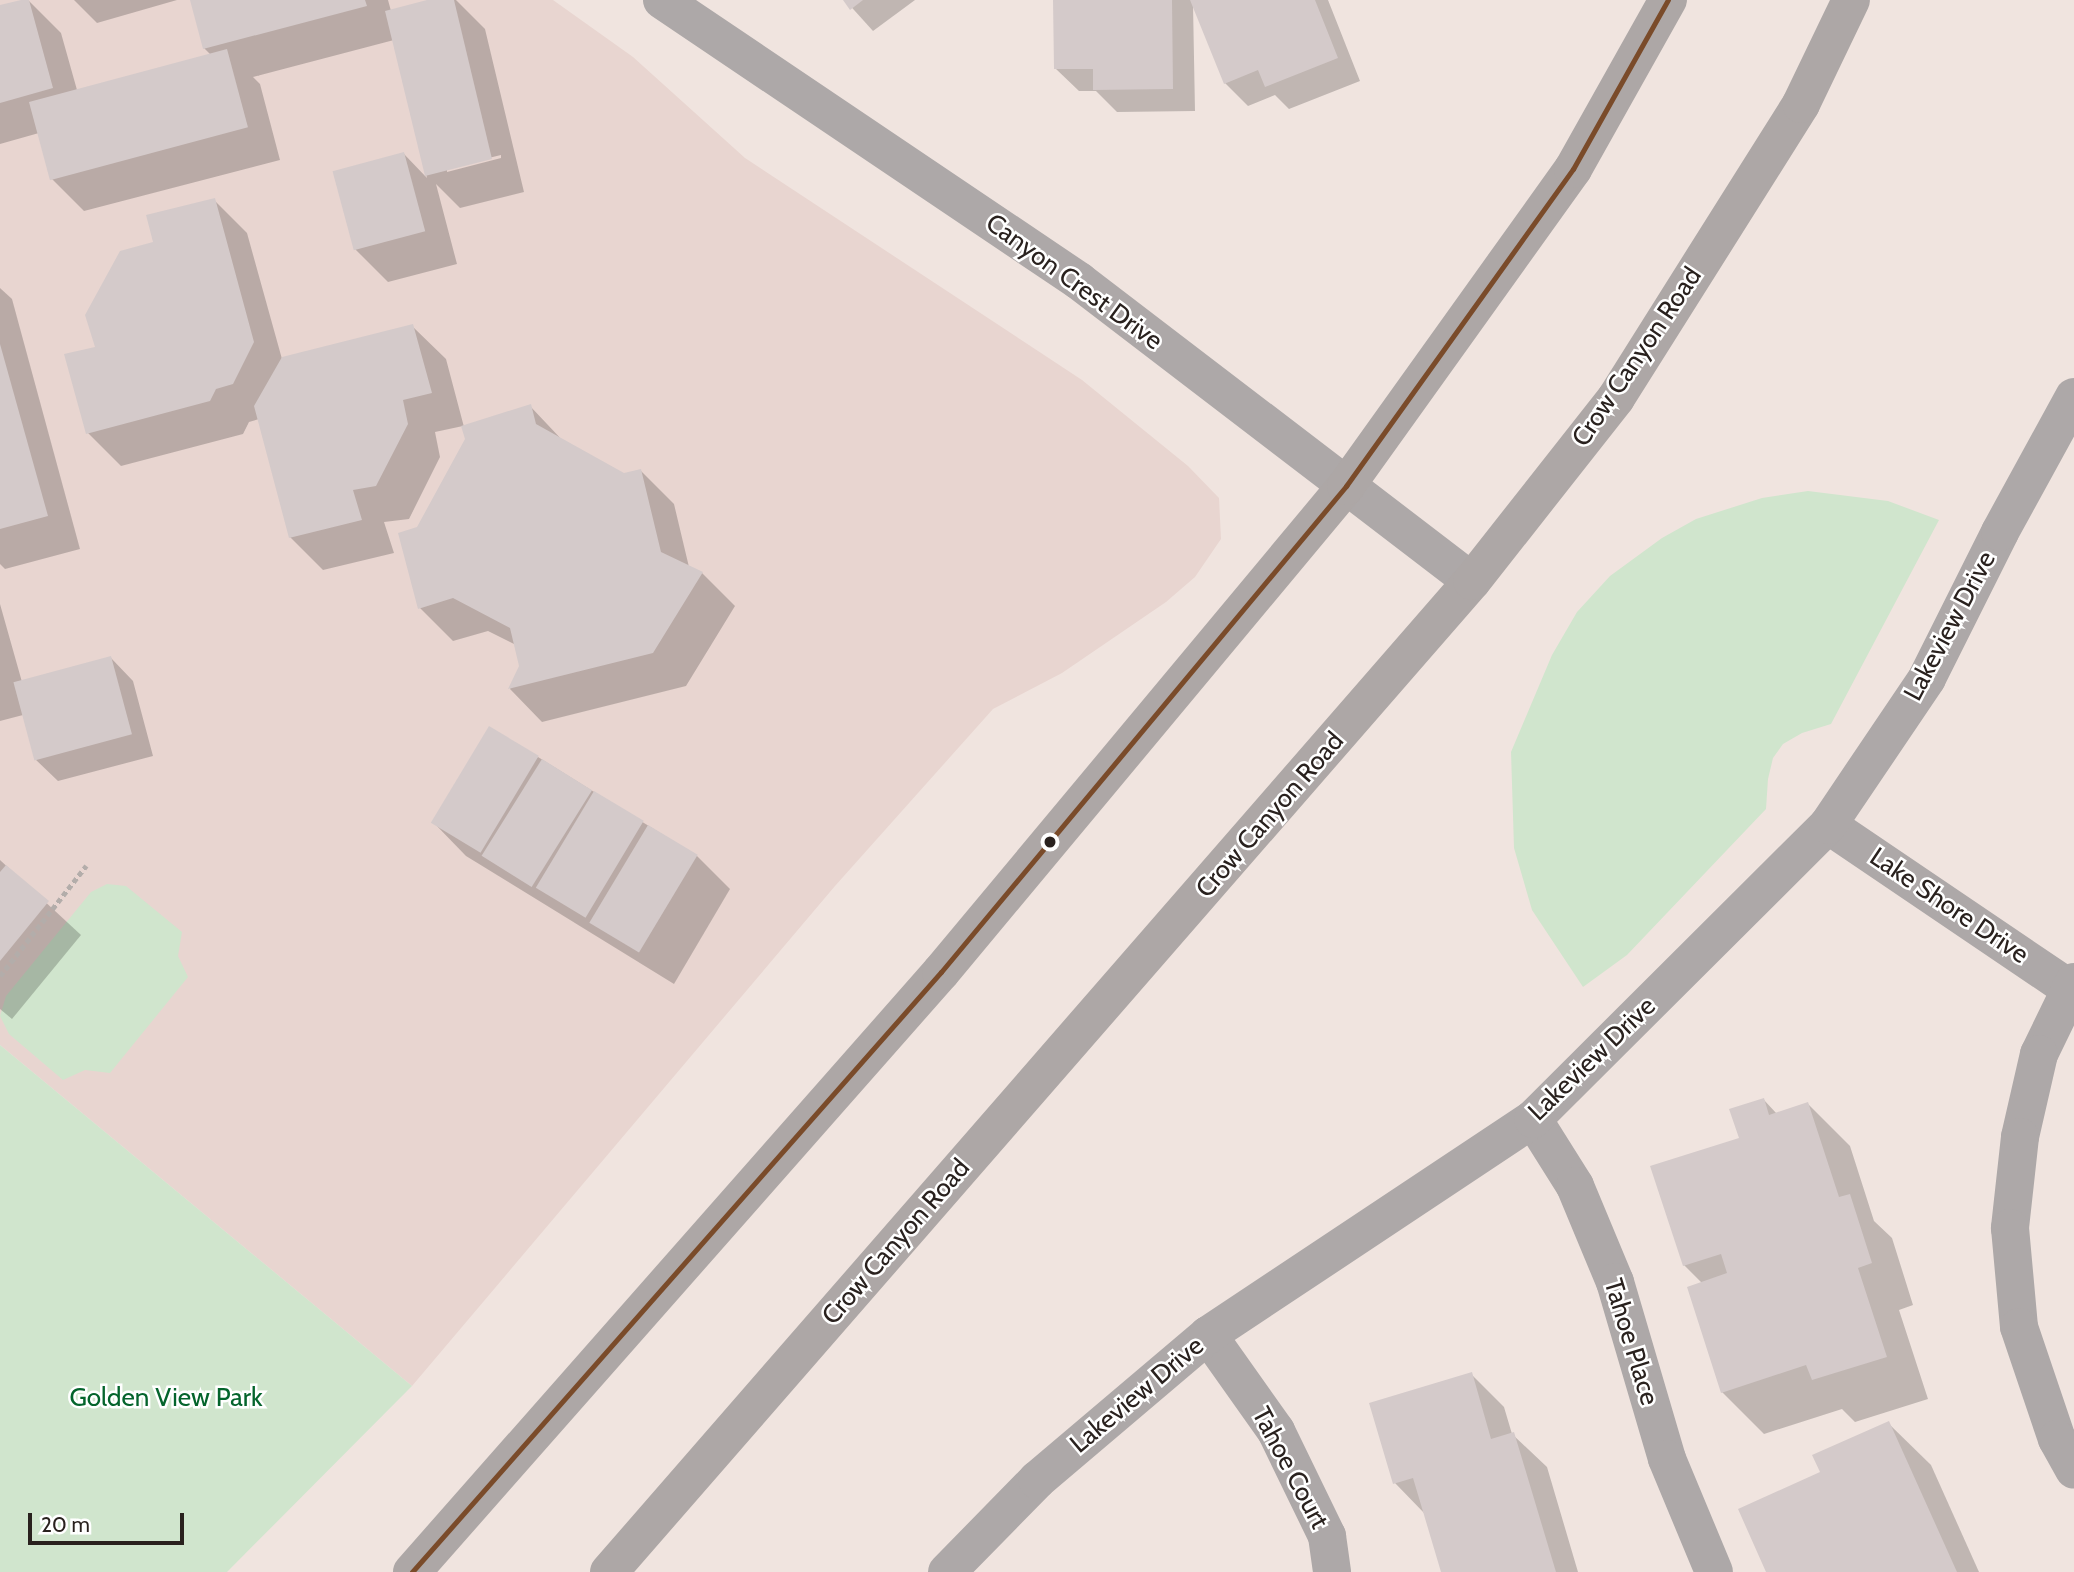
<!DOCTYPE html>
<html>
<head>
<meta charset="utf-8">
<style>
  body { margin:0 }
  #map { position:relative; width:2074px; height:1572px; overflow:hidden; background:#f0e4df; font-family:Cabin,sans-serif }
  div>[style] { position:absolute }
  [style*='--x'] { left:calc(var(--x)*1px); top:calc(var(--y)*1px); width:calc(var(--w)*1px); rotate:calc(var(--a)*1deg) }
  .education>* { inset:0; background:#e8d5d0 }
  .green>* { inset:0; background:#d0e5cd }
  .shadow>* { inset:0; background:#0003 }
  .building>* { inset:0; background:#d4caca; transform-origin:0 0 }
  .path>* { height:4.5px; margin-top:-2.25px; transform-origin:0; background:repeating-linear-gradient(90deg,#b3adaa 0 5px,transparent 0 8.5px) }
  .minor>* { height:38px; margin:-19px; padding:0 19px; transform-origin:19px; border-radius:19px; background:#ada8a8 }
  .secondary>* { height:38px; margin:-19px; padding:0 19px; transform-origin:19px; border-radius:19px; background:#ada7a6 }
  .bus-1>* { height:5px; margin:-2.5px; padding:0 2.5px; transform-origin:2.5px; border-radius:2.5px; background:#7a4b2a }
  .dots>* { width:19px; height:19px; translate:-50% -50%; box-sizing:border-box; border:4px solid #fff; border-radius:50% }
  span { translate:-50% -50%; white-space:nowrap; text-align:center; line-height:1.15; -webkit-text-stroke:5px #fff; paint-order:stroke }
  .street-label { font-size:26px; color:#29211e }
  .park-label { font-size:26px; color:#04642c }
  .scale { position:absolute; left:28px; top:1513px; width:156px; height:32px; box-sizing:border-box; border:4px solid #29211e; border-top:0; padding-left:9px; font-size:21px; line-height:24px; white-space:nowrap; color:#29211e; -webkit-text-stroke:5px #fff; paint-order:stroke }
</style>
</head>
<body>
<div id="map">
  <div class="education">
    <div style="clip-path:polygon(0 0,553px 0,633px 57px,745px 158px,1082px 380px,1188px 466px,1219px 498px,1221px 539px,1195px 577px,1166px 602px,1062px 673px,993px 709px,835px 886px,412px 1386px,0 1045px)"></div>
  </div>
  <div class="green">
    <div style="clip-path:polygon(1808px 491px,1888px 501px,1939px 520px,1831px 724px,1802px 733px,1783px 744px,1773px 758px,1768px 779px,1766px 809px,1627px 955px,1583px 987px,1532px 910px,1514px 848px,1511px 752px,1552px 655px,1577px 612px,1610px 576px,1662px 538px,1696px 519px,1762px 498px)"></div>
    <div style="clip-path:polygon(107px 884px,126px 886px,182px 932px,178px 956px,188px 977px,110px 1073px,85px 1070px,63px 1080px,9px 1034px,0 1016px,6px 996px,91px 892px)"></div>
    <div style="clip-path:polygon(0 1045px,412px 1386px,227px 1572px,0 1572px)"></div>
  </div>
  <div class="shadow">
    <div style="clip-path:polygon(evenodd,28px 0,61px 33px,77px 90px,211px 55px,204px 48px,191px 0,388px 0,391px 11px,434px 0,456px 0,485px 29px,524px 192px,460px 208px,436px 184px,457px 264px,388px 282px,355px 249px,404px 154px,427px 178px,394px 40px,253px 77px,260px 84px,280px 160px,84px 211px,51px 178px,39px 133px,0 144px,0 7px,28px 0,501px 155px,501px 158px,447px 172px,447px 168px,501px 155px)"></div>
    <div style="clip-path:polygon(74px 0,177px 0,97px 23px)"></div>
    <div style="clip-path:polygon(845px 0,915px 0,873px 31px)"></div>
    <div style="clip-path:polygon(1055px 0,1328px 0,1360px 81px,1289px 109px,1275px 95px,1248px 106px,1225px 83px,1193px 4px,1195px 111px,1117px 112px,1096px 91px,1079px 91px,1056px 69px)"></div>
    <div style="clip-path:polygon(214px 200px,247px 233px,282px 359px,412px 326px,446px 359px,464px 427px,530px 406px,564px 442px,623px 475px,641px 471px,674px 504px,689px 567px,702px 573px,735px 606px,686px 686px,542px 722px,510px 689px,521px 666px,516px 645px,488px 631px,453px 641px,420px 608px,418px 529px,467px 439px,463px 426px,435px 432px,440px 457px,409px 519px,384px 522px,394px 553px,323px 570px,290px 537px,259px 419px,249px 422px,243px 434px,121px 466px,88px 433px,97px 349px,155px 244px)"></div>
    <div style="clip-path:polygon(0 288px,12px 299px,80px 549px,5px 569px,0 564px)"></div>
    <div style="clip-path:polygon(0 604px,22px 682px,111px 658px,133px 681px,153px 756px,58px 781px,35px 759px,23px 715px,0 721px)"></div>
    <div style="clip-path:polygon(538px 757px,697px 856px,730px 889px,674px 984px,466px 856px,433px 822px)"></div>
    <div style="clip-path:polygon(0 860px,81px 935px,12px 1019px,0 1009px)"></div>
    <div style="clip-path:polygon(1764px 1100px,1777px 1114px,1808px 1104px,1850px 1146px,1874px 1221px,1892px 1238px,1913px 1305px,1899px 1310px,1928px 1399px,1855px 1422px,1842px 1409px,1764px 1434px,1722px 1392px,1702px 1283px,1684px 1265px,1741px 1139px)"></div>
    <div style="clip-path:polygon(1471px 1374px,1504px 1407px,1512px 1434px,1547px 1467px,1578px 1572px,1443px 1572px,1425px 1514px,1395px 1483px)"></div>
    <div style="clip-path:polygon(1888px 1423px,1931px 1465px,1979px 1572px,1768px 1572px,1822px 1473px)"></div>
  </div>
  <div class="building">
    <div style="clip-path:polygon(21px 0,29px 0,53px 88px,0 103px,0 5px)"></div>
    <div style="clip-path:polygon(190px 0,365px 0,367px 6px,203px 49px)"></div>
    <div style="clip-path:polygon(427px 0,454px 0,492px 159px,425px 176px,385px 11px)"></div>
    <div style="clip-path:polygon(843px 0,863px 0,850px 10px)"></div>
    <div style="clip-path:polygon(1053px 0,1172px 0,1173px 89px,1093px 90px,1093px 69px,1054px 69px)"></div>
    <div style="clip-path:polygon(1190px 0,1315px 0,1338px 58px,1265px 87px,1258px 70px,1224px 84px)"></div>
    <div style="left:227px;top:49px;width:81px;height:205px;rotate:75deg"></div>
    <div style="left:404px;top:152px;width:82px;height:74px;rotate:75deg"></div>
    <div style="clip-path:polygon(215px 198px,254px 342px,233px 384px,216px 389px,210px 401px,86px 434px,64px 354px,95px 347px,85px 315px,120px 251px,153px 242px,146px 215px)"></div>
    <div style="clip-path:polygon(413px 324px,432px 393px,403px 400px,408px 424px,376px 486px,353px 490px,362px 520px,289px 538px,254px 406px,282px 357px)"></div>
    <div style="clip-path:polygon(0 344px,48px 516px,0 529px)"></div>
    <div style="clip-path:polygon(531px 404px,536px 424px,624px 473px,641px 469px,661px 552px,703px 572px,653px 653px,508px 689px,519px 666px,510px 628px,453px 598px,418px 609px,398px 533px,417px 527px,465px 439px,461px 426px)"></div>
    <div style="left:111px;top:656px;width:81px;height:101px;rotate:75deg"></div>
    <div style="left:489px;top:726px;width:58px;height:113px;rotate:31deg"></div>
    <div style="left:542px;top:759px;width:59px;height:114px;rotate:32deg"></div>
    <div style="left:594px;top:791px;width:58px;height:113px;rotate:31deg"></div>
    <div style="left:648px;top:825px;width:58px;height:114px;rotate:31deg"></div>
    <div style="clip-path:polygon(6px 865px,49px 901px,0 961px,0 872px)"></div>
    <div style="clip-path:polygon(1764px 1098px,1769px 1115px,1808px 1102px,1839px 1197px,1850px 1194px,1872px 1263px,1858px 1268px,1887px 1357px,1812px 1380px,1806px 1365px,1721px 1393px,1687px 1287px,1727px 1273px,1721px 1254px,1683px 1266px,1650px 1166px,1739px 1138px,1729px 1109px)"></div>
    <div style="clip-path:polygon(1472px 1372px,1491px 1439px,1514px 1432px,1556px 1572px,1441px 1572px,1413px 1478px,1393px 1484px,1369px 1403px)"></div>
    <div style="clip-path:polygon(1889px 1421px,1957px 1572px,1766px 1572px,1738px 1509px,1820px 1472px,1812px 1455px)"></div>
  </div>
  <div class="path">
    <div style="--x:0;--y:976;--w:140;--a:-52"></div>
  </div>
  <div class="minor">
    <div style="--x:662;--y:0;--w:503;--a:33.97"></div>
    <div style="--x:1079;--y:281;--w:494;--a:37.4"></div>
    <div style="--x:1828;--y:825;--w:291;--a:34.1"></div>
    <div style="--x:2074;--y:982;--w:80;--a:115.9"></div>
    <div style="--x:2039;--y:1054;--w:85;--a:102.9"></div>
    <div style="--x:2020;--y:1137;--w:92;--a:96.3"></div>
    <div style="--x:2010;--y:1228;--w:99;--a:84.8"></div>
    <div style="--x:2019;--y:1327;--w:118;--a:71.3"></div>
    <div style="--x:2057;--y:1439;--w:35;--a:61"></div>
    <div style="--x:1533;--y:1119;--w:79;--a:57.9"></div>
    <div style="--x:1575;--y:1186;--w:104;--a:67.4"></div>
    <div style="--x:1615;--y:1282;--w:184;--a:73.6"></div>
    <div style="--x:1667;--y:1459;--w:122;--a:67.4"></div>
    <div style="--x:1208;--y:1335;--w:118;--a:54.7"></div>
    <div style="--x:1276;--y:1431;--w:117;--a:64.1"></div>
    <div style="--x:1327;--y:1536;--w:36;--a:82"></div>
    <div style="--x:947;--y:1572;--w:129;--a:-45.6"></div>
    <div style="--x:1037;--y:1480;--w:224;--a:-40.3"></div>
    <div style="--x:1208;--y:1335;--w:390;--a:-33.6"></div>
    <div style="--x:1533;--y:1119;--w:416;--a:-44.9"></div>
    <div style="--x:1828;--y:825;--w:177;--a:-56"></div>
    <div style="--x:1927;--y:678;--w:163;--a:-63.4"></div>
    <div style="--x:2000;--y:532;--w:154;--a:-61.3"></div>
  </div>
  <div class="secondary">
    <div style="--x:412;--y:1572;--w:800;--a:-48.6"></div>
    <div style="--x:941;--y:972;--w:633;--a:-50.19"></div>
    <div style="--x:1346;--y:486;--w:390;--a:-54.4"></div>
    <div style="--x:1573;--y:169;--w:194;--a:-60.7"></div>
    <div style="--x:609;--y:1572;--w:1314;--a:-48.95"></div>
    <div style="--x:1472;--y:581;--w:233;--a:-51.8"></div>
    <div style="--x:1616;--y:398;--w:347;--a:-57.8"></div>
    <div style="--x:1801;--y:104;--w:115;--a:-64.3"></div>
  </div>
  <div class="bus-1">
    <div style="--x:412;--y:1572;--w:800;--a:-48.6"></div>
    <div style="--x:941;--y:972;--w:633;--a:-50.19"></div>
    <div style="--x:1346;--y:486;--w:390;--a:-54.4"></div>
    <div style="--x:1573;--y:169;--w:194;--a:-60.7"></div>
  </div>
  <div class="dots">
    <div style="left:1050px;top:842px;background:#29211e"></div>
  </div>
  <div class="street-label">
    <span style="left:1074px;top:282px;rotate:36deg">Canyon Crest Drive</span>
    <span style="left:1637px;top:357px;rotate:-56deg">Crow Canyon Road</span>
    <span style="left:1950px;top:626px;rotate:-62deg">Lakeview Drive</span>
    <span style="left:1270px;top:815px;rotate:-49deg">Crow Canyon Road</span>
    <span style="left:1949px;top:906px;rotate:34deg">Lake Shore Drive</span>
    <span style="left:1592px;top:1059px;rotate:-44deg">Lakeview Drive</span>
    <span style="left:896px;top:1242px;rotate:-49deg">Crow Canyon Road</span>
    <span style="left:1631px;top:1342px;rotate:73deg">Tahoe Place</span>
    <span style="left:1137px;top:1395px;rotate:-40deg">Lakeview Drive</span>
    <span style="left:1290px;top:1468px;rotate:62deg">Tahoe Court</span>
  </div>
  <div class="park-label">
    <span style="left:166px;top:1398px">Golden View Park</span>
  </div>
  <div class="scale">20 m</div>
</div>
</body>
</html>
